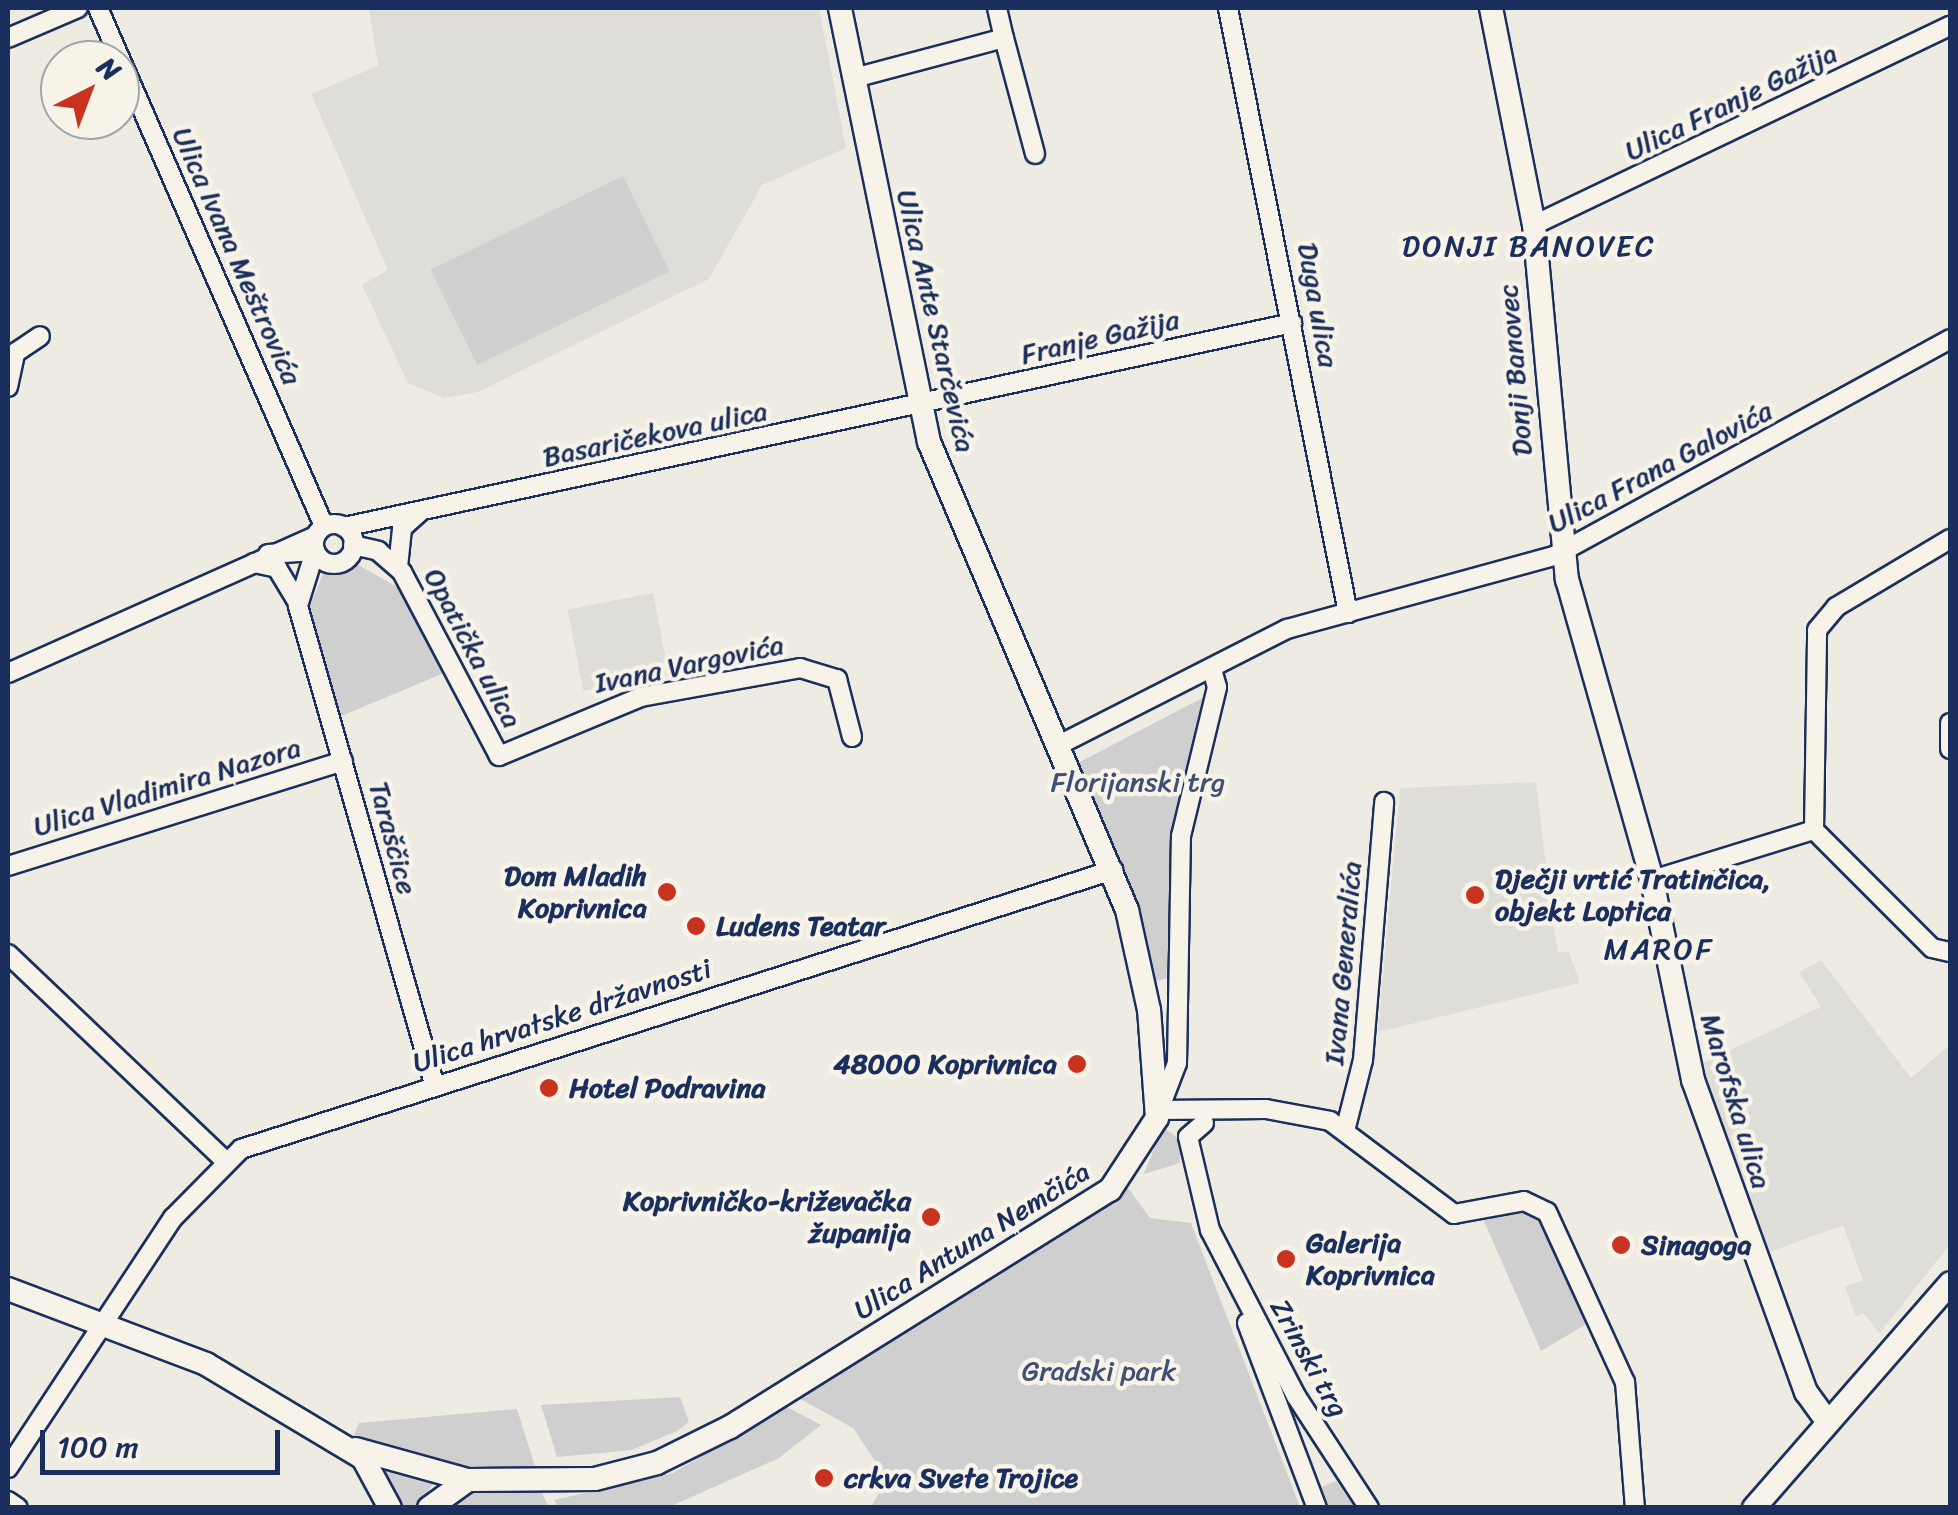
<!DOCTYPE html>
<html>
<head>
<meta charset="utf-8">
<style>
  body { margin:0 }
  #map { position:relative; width:1958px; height:1515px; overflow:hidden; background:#eeebe2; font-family:Sriracha,sans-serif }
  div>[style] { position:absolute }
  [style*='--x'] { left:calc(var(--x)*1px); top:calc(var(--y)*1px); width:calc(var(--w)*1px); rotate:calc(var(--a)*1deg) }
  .built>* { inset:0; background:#deddd8; transform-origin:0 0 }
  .green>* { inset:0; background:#cfcfcf; transform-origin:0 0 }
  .roads { filter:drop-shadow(2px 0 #1b2f5e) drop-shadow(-2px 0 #1b2f5e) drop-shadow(0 2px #1b2f5e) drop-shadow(0 -2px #1b2f5e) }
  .minor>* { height:18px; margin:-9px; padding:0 9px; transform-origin:9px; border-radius:9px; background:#f7f3e8 }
  .minor>.ring { margin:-9px; padding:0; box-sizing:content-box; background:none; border:18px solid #f7f3e8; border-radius:50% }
  .major>* { height:22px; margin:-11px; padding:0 11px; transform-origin:11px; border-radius:11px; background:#f7f3e8 }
  .dots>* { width:28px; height:28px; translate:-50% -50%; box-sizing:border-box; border:5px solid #f7f3e8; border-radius:50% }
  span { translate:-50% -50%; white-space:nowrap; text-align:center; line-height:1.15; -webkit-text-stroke:9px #f7f3e8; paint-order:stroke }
  .street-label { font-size:28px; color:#1b2f5e }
  .park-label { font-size:28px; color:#3f4f75 }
  .poi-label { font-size:28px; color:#1b2f5e; font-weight:700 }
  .right { translate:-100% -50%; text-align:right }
  .left { translate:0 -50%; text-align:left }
  .neighbourhood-label { font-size:30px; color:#1b2f5e; letter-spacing:2.5px }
  .frame { position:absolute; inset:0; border:10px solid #1b2f5e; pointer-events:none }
  .north { position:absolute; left:40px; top:40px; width:100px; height:100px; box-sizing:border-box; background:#f7f3e8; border:2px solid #9fa5b1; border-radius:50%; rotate:42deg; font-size:28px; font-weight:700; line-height:40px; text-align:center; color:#1b2f5e }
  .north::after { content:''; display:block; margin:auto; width:35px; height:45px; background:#c8321e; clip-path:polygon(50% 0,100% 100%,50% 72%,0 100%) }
  .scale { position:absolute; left:40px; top:1430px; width:240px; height:45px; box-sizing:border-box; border:5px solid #1b2f5e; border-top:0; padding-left:12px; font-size:30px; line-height:35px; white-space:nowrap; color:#1b2f5e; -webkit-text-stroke:8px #f7f3e8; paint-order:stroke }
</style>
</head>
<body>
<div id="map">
  <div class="built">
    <div style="clip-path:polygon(369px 8px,819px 8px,846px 148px,762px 185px,709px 279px,478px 392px,444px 398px,408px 383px,362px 285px,388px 270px,311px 94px,378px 66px)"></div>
    <div style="left:653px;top:593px;width:83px;height:87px;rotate:79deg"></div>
    <div style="clip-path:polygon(1536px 782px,1546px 867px,1567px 922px,1553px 923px,1558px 952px,1569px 952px,1580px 983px,1378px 1032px,1400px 788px)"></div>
    <div style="clip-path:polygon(1821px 960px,1911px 1078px,1950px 1045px,1950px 1244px,1880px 1333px,1863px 1313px,1856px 1317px,1845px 1287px,1863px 1280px,1843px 1225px,1770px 1252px,1701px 1064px,1821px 1007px,1799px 972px)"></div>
  </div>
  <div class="green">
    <div style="left:623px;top:176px;width:106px;height:214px;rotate:64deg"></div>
    <div style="clip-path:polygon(353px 562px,406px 592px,444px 673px,339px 717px,309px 609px,324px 571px)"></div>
    <div style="clip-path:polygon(1204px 697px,1171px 839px,1168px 978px,1156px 981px,1078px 763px)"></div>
    <div style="clip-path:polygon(1163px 1127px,1180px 1140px,1180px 1163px,1144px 1174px)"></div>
    <div style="clip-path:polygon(1126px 1185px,1150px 1218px,1191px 1223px,1300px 1507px,871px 1507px,887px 1479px,853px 1428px,797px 1397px)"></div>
    <div style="clip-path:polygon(1518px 1211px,1545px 1224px,1588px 1323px,1541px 1351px,1484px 1221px)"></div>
    <div style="clip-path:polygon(680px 1397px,689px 1422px,677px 1431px,632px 1450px,557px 1457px,541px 1405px)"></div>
    <div style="clip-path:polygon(787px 1407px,821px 1425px,779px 1458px,669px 1507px,558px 1507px,554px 1500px,673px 1473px)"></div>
    <div style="clip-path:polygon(517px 1409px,537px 1473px,450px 1466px,352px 1439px,359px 1423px)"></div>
    <div style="clip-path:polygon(384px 1468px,431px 1479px,434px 1483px,416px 1507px,404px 1507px)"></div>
    <div style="clip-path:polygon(1336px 1481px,1354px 1507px,1329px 1507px,1322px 1487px)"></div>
    <div style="clip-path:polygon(486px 1487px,541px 1491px,549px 1507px,439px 1508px)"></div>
  </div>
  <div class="roads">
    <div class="minor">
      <div style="--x:98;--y:8;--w:565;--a:66.43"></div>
      <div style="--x:997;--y:8;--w:31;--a:77"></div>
      <div style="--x:1228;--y:8;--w:617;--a:78.78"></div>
      <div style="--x:8;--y:38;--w:76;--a:-23.2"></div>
      <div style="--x:854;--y:78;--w:155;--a:-14.9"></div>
      <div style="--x:1004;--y:38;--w:120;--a:75"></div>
      <div style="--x:1534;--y:225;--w:461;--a:-25.6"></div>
      <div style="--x:8;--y:387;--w:35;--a:-78"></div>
      <div style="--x:15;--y:353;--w:30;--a:-34"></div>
      <div class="ring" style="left:314px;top:524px;width:22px;height:22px"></div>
      <div style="--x:344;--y:527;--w:970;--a:-12.14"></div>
      <div style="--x:353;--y:545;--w:26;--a:13"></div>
      <div style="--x:378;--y:551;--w:32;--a:41"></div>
      <div style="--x:402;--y:572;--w:208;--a:62.2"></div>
      <div style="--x:499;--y:756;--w:154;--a:-22.6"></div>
      <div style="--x:641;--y:697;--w:162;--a:-10.3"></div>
      <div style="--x:800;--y:668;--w:39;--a:17"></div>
      <div style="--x:837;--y:679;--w:60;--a:75.5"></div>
      <div style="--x:268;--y:554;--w:47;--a:-3.7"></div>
      <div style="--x:315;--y:551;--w:58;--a:107.2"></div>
      <div style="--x:298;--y:606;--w:498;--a:74.1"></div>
      <div style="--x:254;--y:563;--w:24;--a:12"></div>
      <div style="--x:277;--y:568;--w:39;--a:59"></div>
      <div style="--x:398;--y:567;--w:39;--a:-84"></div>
      <div style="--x:402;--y:528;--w:24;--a:-42"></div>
      <div style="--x:8;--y:673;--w:336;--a:-24"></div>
      <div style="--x:1950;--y:723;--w:26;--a:90"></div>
      <div style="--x:1059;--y:745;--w:256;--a:-27"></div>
      <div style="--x:1287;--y:629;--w:277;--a:-15.3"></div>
      <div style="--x:1554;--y:556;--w:452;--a:-28.7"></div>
      <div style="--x:1814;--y:830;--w:200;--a:-89.1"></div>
      <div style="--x:1817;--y:630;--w:30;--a:-50"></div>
      <div style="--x:1836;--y:607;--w:133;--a:-30.8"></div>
      <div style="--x:1814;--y:830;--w:167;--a:45"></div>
      <div style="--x:1932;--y:948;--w:18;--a:13"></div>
      <div style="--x:8;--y:866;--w:351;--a:-17.4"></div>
      <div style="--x:1652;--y:880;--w:170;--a:-17.2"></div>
      <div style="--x:8;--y:954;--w:297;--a:43.6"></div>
      <div style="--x:1159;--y:1110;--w:107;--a:-0.5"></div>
      <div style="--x:1266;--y:1109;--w:65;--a:10.6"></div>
      <div style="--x:1330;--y:1121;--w:155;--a:36.9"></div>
      <div style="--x:1454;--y:1214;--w:71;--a:-10.5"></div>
      <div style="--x:1524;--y:1201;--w:25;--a:26"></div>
      <div style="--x:1547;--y:1212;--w:187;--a:65.4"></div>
      <div style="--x:1625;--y:1382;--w:126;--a:85.5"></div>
      <div style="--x:1159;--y:1110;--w:50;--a:-69"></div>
      <div style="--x:1177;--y:1063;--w:227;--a:-89"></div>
      <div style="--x:1181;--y:836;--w:153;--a:-76.4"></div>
      <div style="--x:1217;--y:687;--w:19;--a:-106"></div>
      <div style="--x:1204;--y:1123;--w:21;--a:139"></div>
      <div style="--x:1188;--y:1137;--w:96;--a:76.7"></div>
      <div style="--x:1210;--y:1230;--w:187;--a:62.6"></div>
      <div style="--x:1296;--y:1396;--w:134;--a:56.9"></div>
      <div style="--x:1346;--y:1127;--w:69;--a:-75.8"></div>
      <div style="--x:1363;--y:1060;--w:259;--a:-85.3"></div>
      <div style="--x:1247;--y:1323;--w:198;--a:69.3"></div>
      <div style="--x:8;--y:1468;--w:300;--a:-56.6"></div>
      <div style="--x:173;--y:1218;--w:97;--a:-45.4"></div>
      <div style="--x:241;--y:1149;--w:916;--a:-17.74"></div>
      <div style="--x:8;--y:1501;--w:12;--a:35"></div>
    </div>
    <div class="major">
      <div style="--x:1491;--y:8;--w:221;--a:78.8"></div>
      <div style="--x:1534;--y:225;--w:356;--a:84.7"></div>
      <div style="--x:1567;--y:579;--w:313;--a:74.2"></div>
      <div style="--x:1652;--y:880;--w:204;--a:78.4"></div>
      <div style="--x:1693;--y:1080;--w:332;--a:70.1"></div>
      <div style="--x:1806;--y:1392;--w:37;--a:54"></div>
      <div style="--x:8;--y:1289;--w:212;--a:20.7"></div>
      <div style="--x:206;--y:1364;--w:183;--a:30.9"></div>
      <div style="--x:363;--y:1458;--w:57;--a:61.6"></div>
      <div style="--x:356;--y:1449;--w:116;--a:15.5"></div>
      <div style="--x:429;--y:1508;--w:48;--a:-35.7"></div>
      <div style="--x:468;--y:1480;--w:127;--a:-0.5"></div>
      <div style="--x:595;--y:1479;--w:64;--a:-14.5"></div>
      <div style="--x:657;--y:1463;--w:81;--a:-26.3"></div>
      <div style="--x:730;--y:1427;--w:448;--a:-32"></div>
      <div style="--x:1110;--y:1190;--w:86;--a:-56.9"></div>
      <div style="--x:1157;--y:1118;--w:108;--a:-94.2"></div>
      <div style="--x:1149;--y:1010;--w:102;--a:-102.4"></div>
      <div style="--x:1127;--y:910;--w:508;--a:-112.93"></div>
      <div style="--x:929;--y:442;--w:443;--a:-101.6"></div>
      <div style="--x:1754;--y:1508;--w:298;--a:-48.9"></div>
    </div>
  </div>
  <div class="dots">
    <div style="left:667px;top:892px;background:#c8321e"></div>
    <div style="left:1475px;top:895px;background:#c8321e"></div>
    <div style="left:696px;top:926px;background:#c8321e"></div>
    <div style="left:1077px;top:1064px;background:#c8321e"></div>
    <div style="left:549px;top:1088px;background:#c8321e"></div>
    <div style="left:931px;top:1217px;background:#c8321e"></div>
    <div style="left:1621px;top:1245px;background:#c8321e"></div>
    <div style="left:1286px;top:1259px;background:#c8321e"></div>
    <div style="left:824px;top:1478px;background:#c8321e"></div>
  </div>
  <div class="street-label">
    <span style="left:1731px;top:102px;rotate:-26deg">Ulica Franje Gažija</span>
    <span style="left:237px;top:256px;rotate:66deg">Ulica Ivana Meštrovića</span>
    <span style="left:1318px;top:305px;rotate:80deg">Duga ulica</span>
    <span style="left:936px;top:321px;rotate:77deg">Ulica Ante Starčevića</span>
    <span style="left:1100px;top:337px;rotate:-13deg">Franje Gažija</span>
    <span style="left:1515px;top:370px;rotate:-95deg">Donji Banovec</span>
    <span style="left:655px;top:434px;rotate:-12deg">Basaričekova ulica</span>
    <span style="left:1660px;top:467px;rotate:-28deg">Ulica Frana Galovića</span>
    <span style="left:473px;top:648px;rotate:62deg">Opatička ulica</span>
    <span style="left:689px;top:664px;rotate:-12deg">Ivana Vargovića</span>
    <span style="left:167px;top:787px;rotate:-17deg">Ulica Vladimira Nazora</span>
    <span style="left:393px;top:838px;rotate:75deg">Taraščice</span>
    <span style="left:1343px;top:963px;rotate:-85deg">Ivana Generalića</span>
    <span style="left:562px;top:1016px;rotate:-18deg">Ulica hrvatske državnosti</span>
    <span style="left:1736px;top:1101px;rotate:73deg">Marofska ulica</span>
    <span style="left:972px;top:1241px;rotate:-32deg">Ulica Antuna Nemčića</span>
    <span style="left:1309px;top:1358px;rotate:61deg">Zrinski trg</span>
  </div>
  <div class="park-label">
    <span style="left:1138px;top:782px">Florijanski trg</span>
    <span style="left:1099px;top:1371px">Gradski park</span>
  </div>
  <div class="poi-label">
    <span class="right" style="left:647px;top:892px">Dom Mladih<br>Koprivnica</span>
    <span class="left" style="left:1495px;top:895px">Dječji vrtić Tratinčica,<br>objekt Loptica</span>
    <span class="left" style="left:716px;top:926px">Ludens Teatar</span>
    <span class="right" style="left:1057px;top:1064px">48000 Koprivnica</span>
    <span class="left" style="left:569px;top:1088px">Hotel Podravina</span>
    <span class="right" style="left:911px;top:1217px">Koprivničko-križevačka<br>županija</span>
    <span class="left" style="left:1306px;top:1259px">Galerija<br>Koprivnica</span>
    <span class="left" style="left:1641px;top:1245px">Sinagoga</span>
    <span class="left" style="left:844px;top:1478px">crkva Svete Trojice</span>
  </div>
  <div class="neighbourhood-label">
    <span style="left:1529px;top:246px">DONJI BANOVEC</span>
    <span style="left:1659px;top:949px">MAROF</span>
  </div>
  <div class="frame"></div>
  <div class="north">N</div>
  <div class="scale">100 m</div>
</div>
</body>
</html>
